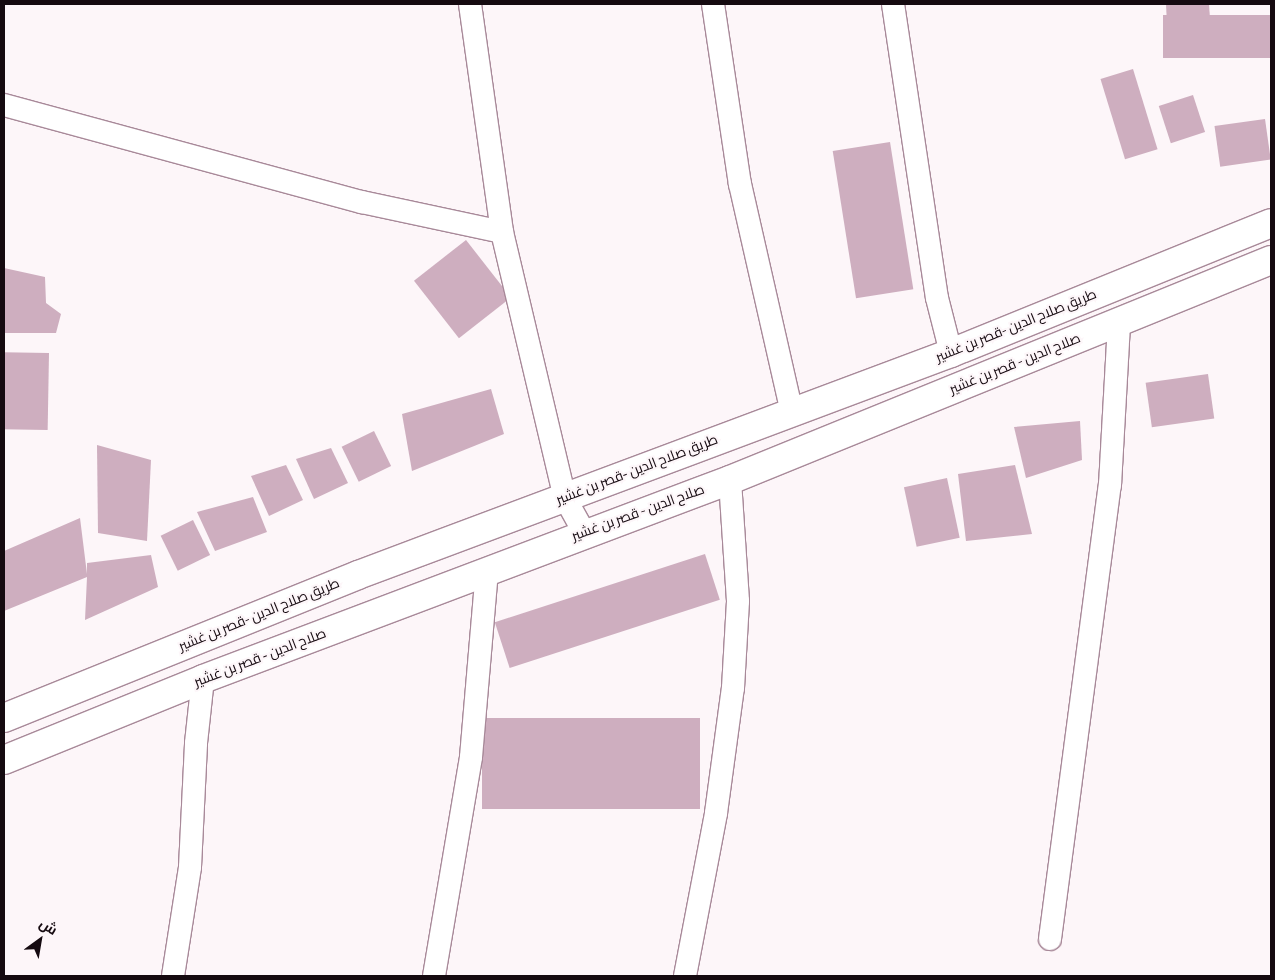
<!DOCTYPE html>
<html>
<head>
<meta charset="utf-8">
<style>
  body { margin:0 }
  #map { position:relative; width:1275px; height:980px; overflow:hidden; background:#fdf6f9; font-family:"Sofia Sans Condensed",Cairo,sans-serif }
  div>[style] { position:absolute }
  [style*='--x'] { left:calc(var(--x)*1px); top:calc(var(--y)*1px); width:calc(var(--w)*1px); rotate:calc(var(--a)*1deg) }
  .building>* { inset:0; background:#ceaebf; transform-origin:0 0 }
  .roads { filter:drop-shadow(1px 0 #a88999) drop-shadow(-1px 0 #a88999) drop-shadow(0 1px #a88999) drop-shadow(0 -1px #a88999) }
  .street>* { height:22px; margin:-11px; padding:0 11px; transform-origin:11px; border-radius:11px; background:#fff }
  .highway>* { height:28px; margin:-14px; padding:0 14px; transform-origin:14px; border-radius:14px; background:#fff }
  span { translate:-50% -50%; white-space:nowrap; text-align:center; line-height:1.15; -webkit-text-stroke:4px #fdf6f9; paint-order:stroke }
  .street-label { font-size:14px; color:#150a10 }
  .frame { position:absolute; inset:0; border:5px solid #150a10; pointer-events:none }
  .north { position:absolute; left:15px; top:915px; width:50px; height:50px; -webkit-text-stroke:4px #fdf6f9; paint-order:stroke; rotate:32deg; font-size:14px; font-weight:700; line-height:20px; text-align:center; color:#150a10 }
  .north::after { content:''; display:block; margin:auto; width:18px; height:22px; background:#150a10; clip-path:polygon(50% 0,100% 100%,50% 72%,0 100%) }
</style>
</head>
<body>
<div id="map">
  <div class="building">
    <div style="clip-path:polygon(1166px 4px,1209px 4px,1210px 19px,1167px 25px)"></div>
    <div style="left:1271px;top:15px;width:43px;height:108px;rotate:90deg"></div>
    <div style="left:1133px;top:69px;width:84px;height:34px;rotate:73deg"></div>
    <div style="left:1193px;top:95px;width:39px;height:36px;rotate:72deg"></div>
    <div style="left:1265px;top:119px;width:41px;height:51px;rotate:82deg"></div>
    <div style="left:890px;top:142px;width:149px;height:58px;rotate:81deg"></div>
    <div style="left:466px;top:240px;width:73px;height:66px;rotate:52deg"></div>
    <div style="clip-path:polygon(4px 268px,45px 277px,46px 303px,61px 314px,56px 333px,4px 333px)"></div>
    <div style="left:49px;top:353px;width:77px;height:45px;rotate:91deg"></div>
    <div style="left:1208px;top:374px;width:45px;height:63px;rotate:82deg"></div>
    <div style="clip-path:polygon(491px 389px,504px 434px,412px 471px,402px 414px)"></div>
    <div style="clip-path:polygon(1080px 421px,1082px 460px,1026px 478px,1014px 427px)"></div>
    <div style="left:374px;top:431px;width:39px;height:36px;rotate:64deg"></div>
    <div style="clip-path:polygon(97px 445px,151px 460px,147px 541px,98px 533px)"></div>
    <div style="clip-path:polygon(331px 448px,348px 483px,314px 499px,296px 459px)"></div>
    <div style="clip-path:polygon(286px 465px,303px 500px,269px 516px,251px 476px)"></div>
    <div style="clip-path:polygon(1015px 465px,1032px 534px,966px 541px,958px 474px)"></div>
    <div style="left:947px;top:478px;width:61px;height:44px;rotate:78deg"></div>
    <div style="clip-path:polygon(253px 497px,267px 532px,215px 551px,197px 512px)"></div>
    <div style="clip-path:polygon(80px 518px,87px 574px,87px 563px,151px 555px,158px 587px,85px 620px,87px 577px,4px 611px,4px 551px)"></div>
    <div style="left:193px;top:520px;width:39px;height:36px;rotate:64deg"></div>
    <div style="left:705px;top:554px;width:48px;height:221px;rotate:72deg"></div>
    <div style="left:482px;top:718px;width:218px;height:91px"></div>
  </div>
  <div class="roads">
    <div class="street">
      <div style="--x:470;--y:4;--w:230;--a:82"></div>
      <div style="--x:502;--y:232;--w:273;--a:76.7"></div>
      <div style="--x:565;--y:498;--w:39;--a:61"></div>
      <div style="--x:713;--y:4;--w:182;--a:81.5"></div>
      <div style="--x:740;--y:184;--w:234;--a:77.2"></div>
      <div style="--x:893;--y:4;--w:297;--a:81.5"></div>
      <div style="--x:937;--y:298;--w:57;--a:75.7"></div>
      <div style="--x:4;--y:105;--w:371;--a:15.2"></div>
      <div style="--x:362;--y:202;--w:143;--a:12.1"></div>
      <div style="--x:1050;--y:939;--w:458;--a:-82.5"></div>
      <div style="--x:1110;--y:485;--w:163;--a:-86.8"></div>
      <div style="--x:173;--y:976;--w:110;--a:-81.1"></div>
      <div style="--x:190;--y:867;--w:124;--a:-87.2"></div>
      <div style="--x:196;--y:743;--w:64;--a:-83.8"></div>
      <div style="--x:434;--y:976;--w:222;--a:-80.4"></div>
      <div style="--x:471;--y:757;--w:188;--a:-85.1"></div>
      <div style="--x:685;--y:976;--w:166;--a:-79.2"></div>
      <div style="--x:716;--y:813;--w:126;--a:-82.3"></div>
      <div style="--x:733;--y:688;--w:87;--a:-86.7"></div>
      <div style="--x:738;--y:601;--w:121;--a:-93.8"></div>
    </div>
    <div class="highway">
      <div style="--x:4;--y:718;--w:382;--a:-22"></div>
      <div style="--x:358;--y:575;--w:633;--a:-20.52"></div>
      <div style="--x:951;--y:353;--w:345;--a:-22.1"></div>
      <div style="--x:4;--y:760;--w:215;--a:-22.1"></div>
      <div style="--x:203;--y:679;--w:563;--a:-20.69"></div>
      <div style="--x:730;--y:480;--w:584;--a:-22.13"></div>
    </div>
  </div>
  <div class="street-label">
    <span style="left:1016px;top:326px;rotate:-22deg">طريق صلاح الدين -قصر بن غشير</span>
    <span style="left:1015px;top:364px;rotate:-22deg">صلاح الدين - قصر بن غشير</span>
    <span style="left:637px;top:470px;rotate:-21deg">طريق صلاح الدين -قصر بن غشير</span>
    <span style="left:638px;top:513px;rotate:-20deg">صلاح الدين - قصر بن غشير</span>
    <span style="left:259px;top:615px;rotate:-22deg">طريق صلاح الدين -قصر بن غشير</span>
    <span style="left:260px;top:658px;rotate:-21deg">صلاح الدين - قصر بن غشير</span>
  </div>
  <div class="frame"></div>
  <div class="north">ش</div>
</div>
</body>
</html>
